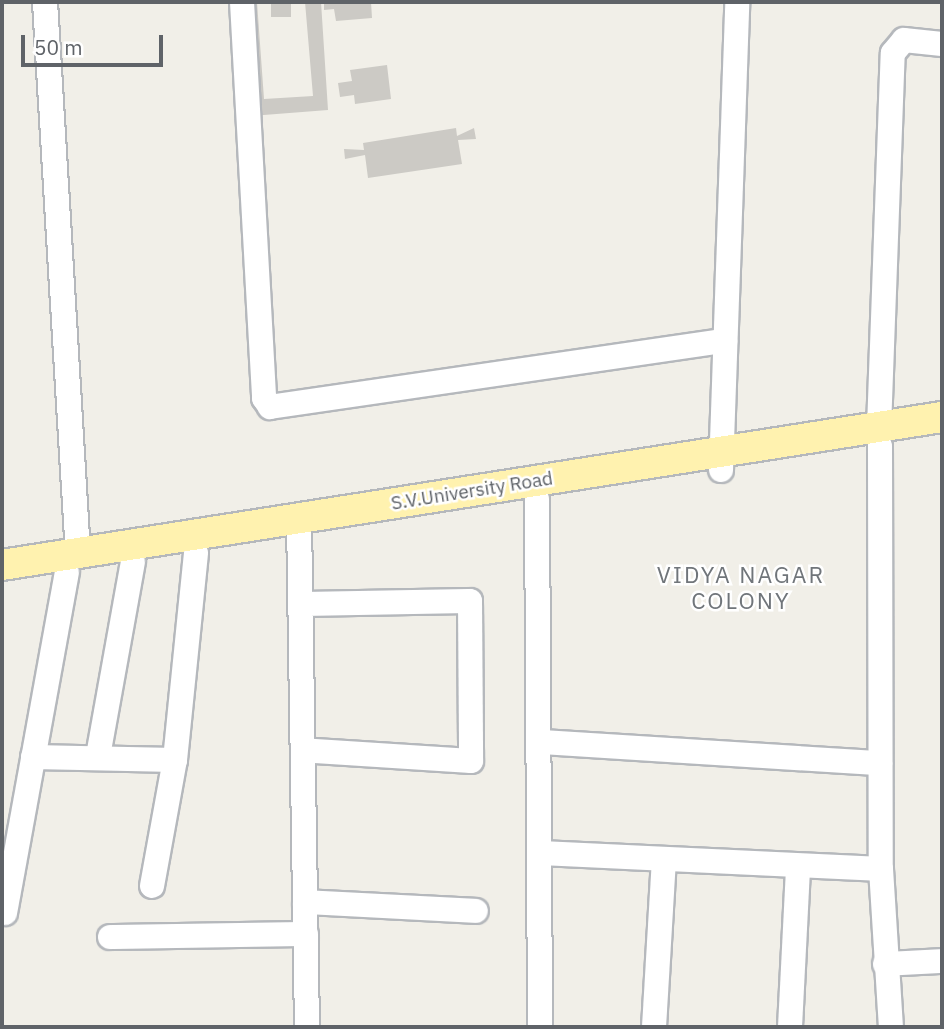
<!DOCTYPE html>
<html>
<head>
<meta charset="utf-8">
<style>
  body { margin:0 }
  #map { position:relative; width:944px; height:1029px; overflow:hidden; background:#f1efe8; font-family:"IBM Plex Sans",sans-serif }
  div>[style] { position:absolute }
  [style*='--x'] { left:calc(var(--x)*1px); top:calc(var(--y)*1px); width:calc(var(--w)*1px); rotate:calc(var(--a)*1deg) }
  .building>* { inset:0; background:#cccac5; transform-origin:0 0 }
  .roads { filter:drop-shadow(2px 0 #b5b8bc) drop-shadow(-2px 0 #b5b8bc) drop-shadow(0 2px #b5b8bc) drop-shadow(0 -2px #b5b8bc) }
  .minor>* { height:24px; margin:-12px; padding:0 12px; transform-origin:12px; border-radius:12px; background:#fff }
  .major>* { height:30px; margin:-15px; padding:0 15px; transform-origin:15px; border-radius:15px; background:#fff2af }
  span { translate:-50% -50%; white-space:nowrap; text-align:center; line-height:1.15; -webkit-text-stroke:5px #fff; paint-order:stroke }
  .street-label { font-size:19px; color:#5f6368 }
  .quarter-label { font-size:23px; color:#70757a; letter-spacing:2px }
  .frame { position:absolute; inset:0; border:4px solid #5f6368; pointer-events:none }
  .scale { position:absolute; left:21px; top:35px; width:142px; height:32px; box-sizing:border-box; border:4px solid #5f6368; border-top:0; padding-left:9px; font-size:21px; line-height:24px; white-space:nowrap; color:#5f6368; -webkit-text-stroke:5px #fff; paint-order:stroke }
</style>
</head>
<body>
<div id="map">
  <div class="building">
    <div style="clip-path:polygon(242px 2px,257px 2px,264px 99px,313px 96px,305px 2px,321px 2px,328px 110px,250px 116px)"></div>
    <div style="left:271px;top:2px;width:20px;height:15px"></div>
    <div style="clip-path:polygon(324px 2px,371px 2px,372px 18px,336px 21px,334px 9px,324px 10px)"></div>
    <div style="clip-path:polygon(387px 65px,391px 99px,355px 104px,354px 95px,340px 97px,338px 83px,352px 81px,350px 70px)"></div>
    <div style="clip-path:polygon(456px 128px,457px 136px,474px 128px,476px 139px,458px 140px,462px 164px,368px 178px,365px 155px,345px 159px,344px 149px,364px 150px,363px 143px)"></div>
  </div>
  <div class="roads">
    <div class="minor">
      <div style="--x:45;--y:2;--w:553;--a:86.58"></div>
      <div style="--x:242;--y:2;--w:397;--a:86.8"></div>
      <div style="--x:264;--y:398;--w:11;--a:56"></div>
      <div style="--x:270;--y:407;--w:460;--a:-8.3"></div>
      <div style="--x:879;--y:428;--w:375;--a:-87.9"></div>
      <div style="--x:893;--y:53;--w:17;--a:-50"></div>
      <div style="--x:904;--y:40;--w:38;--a:6"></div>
      <div style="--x:880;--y:446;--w:423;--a:89.9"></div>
      <div style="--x:881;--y:869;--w:158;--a:86.4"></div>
      <div style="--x:721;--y:470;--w:468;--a:-88"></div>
      <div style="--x:537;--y:499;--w:528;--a:89.67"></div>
      <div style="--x:299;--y:519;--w:508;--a:89.1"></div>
      <div style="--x:301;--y:604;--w:169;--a:-1"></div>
      <div style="--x:470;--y:601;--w:160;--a:89.6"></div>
      <div style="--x:471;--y:761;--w:168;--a:-176.3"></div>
      <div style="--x:542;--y:742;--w:339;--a:3.6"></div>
      <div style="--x:98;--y:756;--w:197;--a:-79.8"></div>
      <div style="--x:33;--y:757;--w:142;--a:1.2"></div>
      <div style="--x:175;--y:760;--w:208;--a:-84.2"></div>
      <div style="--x:542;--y:853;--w:339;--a:2.7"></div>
      <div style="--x:152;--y:886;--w:128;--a:-79.7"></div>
      <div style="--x:305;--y:902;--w:171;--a:3"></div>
      <div style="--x:5;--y:913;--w:346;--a:-79.7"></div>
      <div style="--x:110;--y:937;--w:196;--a:-0.9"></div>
      <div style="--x:885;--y:964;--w:57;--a:-3"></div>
      <div style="--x:654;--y:1027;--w:167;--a:-86.6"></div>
      <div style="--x:790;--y:1027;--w:159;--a:-87.1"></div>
    </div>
    <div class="major">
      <div style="--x:2;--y:565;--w:952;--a:-8.95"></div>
    </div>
  </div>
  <div class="street-label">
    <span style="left:472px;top:491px;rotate:-9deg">S.V.University Road</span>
  </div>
  <div class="quarter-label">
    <span style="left:741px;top:587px">VIDYA NAGAR<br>COLONY</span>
  </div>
  <div class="frame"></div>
  <div class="scale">50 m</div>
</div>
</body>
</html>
